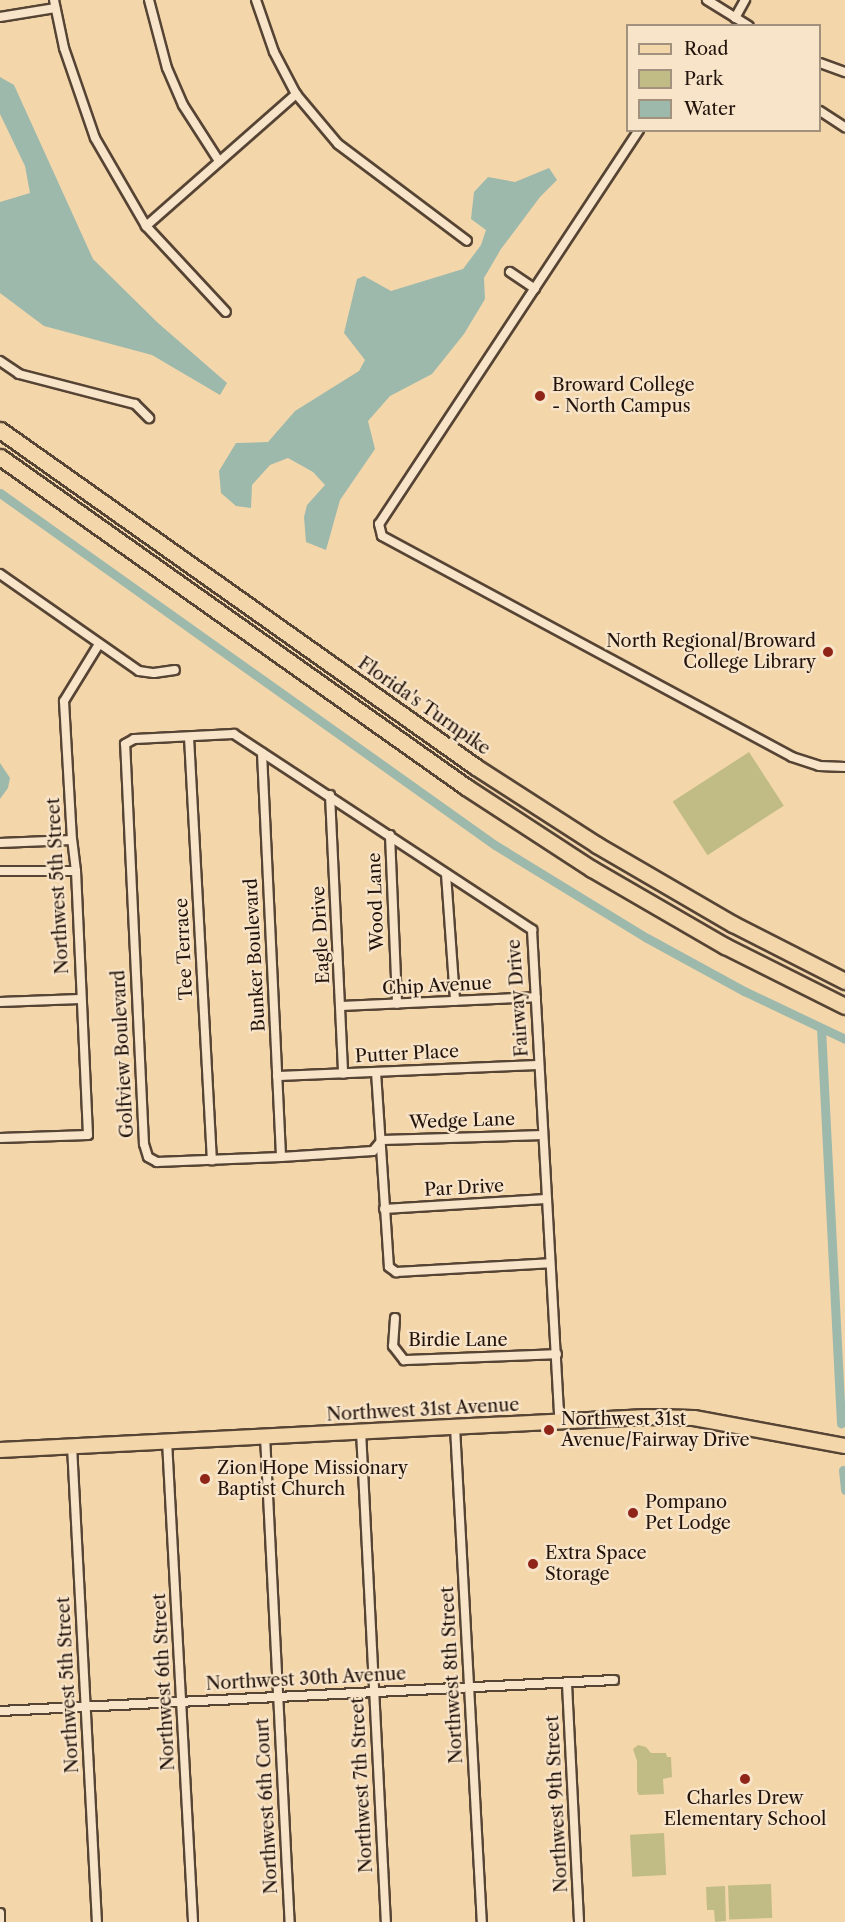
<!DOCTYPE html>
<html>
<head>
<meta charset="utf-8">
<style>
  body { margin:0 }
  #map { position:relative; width:845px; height:1922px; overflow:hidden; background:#f4d6ab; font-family:"Libre Caslon Text",serif }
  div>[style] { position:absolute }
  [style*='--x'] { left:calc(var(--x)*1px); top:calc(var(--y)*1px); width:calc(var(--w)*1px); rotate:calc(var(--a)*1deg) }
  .green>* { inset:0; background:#c1bc85; transform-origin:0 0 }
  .water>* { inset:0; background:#9cb9ac }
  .canal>* { height:9px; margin:-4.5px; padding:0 4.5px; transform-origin:4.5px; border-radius:4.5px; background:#9cb9ac }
  .roads { filter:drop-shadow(2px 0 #564434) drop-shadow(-2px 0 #564434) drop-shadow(0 2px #564434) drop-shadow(0 -2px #564434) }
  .street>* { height:8px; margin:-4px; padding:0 4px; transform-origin:4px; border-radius:4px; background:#f8e4c8 }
  .primary>* { height:14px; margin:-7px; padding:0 7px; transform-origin:7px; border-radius:7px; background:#f4d6ab }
  .highway>* { height:15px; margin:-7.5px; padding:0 7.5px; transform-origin:7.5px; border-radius:7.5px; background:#f4d6ab }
  .dots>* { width:16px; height:16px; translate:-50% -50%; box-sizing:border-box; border:3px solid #f8e4c8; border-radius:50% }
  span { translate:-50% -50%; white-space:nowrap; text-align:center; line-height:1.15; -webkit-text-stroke:4.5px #f8e4c8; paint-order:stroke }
  .poi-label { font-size:18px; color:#22140d }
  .left { translate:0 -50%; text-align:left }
  .right { translate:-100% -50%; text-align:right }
  .street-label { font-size:18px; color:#22140d }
  .legend { position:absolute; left:626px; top:24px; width:195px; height:108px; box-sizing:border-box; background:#f8e4c8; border:2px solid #a2917d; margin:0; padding:8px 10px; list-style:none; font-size:18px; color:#22140d }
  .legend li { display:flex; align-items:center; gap:12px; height:30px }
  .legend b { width:30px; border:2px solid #a2917d }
</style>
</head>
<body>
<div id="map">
  <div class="green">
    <div style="left:749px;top:752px;width:64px;height:91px;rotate:57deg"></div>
    <div style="clip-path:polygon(638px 1745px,646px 1747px,651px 1753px,666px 1753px,667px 1757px,671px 1757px,672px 1777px,663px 1779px,664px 1794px,639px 1795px,637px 1791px,637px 1761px,633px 1749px)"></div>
    <div style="left:664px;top:1833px;width:42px;height:34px;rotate:87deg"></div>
    <div style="left:771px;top:1884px;width:34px;height:43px;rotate:88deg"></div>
    <div style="clip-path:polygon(725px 1886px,726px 1921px,715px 1922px,714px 1910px,707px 1910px,706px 1887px)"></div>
  </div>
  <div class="water">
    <div style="clip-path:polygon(0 77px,14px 85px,93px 259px,158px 323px,227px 383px,220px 395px,152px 355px,44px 326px,0 293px,0 202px,30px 193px,25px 166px,0 114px)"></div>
    <div style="clip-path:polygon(549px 168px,557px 180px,540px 197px,501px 249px,484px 278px,485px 299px,464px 334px,432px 374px,390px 396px,368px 421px,375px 449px,340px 500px,326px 550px,306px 542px,304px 517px,307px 505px,325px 485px,313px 472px,288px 458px,270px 465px,252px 485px,251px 508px,236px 506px,221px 493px,219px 471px,236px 443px,268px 442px,295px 411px,359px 371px,365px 360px,344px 333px,357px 279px,364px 276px,391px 291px,463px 269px,481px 245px,486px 230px,471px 219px,474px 192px,488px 177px,515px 182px)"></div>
    <div style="clip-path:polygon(0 763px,10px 778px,8px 788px,0 799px)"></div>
  </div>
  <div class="canal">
    <div style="--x:0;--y:493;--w:607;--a:35.42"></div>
    <div style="--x:495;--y:845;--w:178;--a:31.5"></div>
    <div style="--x:647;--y:938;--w:111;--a:28.7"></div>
    <div style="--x:744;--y:991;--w:112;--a:25.4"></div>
    <div style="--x:821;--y:1028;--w:396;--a:87.1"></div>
    <div style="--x:843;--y:1470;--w:20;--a:84"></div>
  </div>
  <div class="roads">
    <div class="street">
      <div style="--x:54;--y:0;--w:49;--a:78.2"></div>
      <div style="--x:64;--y:48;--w:95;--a:71"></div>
      <div style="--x:95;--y:138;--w:102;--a:59.9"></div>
      <div style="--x:146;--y:226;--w:117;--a:47.1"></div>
      <div style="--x:149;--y:0;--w:70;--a:75.2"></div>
      <div style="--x:167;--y:68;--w:40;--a:66.6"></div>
      <div style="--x:183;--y:105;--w:67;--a:57.3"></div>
      <div style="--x:256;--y:0;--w:55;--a:70.9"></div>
      <div style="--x:274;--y:52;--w:47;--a:62.4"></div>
      <div style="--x:296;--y:94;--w:65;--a:50"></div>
      <div style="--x:338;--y:144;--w:161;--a:36.9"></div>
      <div style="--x:707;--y:0;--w:49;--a:31.8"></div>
      <div style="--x:0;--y:17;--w:56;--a:-9.3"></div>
      <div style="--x:735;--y:18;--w:21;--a:-61"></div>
      <div style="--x:820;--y:63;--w:27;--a:20"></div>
      <div style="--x:820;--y:111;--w:30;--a:33"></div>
      <div style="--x:639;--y:130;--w:472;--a:123.4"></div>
      <div style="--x:379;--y:524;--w:12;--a:76"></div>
      <div style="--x:382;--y:536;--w:466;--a:28.3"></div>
      <div style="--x:792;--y:757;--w:28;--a:18"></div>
      <div style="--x:819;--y:766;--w:26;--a:2"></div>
      <div style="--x:146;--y:226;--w:200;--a:-41.3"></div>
      <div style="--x:510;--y:272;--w:30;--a:34"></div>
      <div style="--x:0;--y:361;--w:23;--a:34"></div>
      <div style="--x:19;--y:374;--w:120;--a:14.5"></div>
      <div style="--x:135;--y:404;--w:20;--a:45"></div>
      <div style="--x:0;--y:574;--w:169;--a:34.9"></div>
      <div style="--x:139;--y:671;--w:15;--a:8"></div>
      <div style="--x:154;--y:673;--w:21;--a:-8"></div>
      <div style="--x:189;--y:737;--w:424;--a:86.9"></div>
      <div style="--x:262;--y:753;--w:404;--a:87.3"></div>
      <div style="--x:330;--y:795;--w:279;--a:87.3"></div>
      <div style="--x:390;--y:835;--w:169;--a:87.6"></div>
      <div style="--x:0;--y:843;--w:72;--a:-2.4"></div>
      <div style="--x:0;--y:871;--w:76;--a:0"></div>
      <div style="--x:446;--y:874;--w:127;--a:85.9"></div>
      <div style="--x:0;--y:1002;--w:80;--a:-2.1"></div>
      <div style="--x:341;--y:1006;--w:195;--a:-2.6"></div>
      <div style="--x:376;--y:1072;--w:195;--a:86.2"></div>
      <div style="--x:389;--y:1267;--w:9;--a:36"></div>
      <div style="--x:396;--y:1272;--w:154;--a:-3.3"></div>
      <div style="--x:277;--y:1076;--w:262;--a:-2.4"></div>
      <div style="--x:543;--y:1135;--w:161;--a:178.2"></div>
      <div style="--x:382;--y:1140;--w:14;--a:129"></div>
      <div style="--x:373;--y:1151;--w:92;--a:176.3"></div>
      <div style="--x:281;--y:1157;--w:124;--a:177.7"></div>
      <div style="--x:157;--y:1162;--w:10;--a:-151"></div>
      <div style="--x:148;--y:1157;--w:14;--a:-107"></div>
      <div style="--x:144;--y:1144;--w:400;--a:-92.7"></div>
      <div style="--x:125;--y:744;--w:10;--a:-29"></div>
      <div style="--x:134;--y:739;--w:100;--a:-2.9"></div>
      <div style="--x:234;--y:734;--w:357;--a:33.3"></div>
      <div style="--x:532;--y:930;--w:491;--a:86.8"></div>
      <div style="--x:0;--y:1138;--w:88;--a:-2"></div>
      <div style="--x:88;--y:1135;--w:264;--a:-92.6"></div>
      <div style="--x:76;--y:871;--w:31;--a:-97"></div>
      <div style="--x:72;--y:840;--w:139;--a:-93.3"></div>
      <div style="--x:64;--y:701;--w:67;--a:-58.4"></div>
      <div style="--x:384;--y:1209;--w:162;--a:-3.5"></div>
      <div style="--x:395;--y:1318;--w:28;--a:94"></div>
      <div style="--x:393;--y:1346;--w:18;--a:52"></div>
      <div style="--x:404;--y:1360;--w:153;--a:-2.2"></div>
      <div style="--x:455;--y:1427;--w:496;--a:86.9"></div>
      <div style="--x:361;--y:1431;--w:492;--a:87.1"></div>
      <div style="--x:265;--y:1436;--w:487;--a:87.1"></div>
      <div style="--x:167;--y:1441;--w:482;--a:86.9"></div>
      <div style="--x:72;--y:1446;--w:477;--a:87"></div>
      <div style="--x:567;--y:1684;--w:238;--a:87.1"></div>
      <div style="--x:0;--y:1711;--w:615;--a:-2.89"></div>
      <div style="--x:0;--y:1913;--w:9;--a:90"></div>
    </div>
    <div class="primary">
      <div style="--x:0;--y:1450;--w:647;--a:-2.92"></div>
      <div style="--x:646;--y:1417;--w:48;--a:1.2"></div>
      <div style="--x:694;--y:1418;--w:154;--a:10.5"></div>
    </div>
    <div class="highway">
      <div style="--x:0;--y:430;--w:583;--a:35.3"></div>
      <div style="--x:476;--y:767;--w:144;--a:32.8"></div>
      <div style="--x:597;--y:845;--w:157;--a:30.2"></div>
      <div style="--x:733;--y:924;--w:126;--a:27"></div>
      <div style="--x:0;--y:457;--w:571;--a:35.3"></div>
      <div style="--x:466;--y:787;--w:150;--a:33.1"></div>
      <div style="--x:592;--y:869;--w:154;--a:30.1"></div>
      <div style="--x:725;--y:946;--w:134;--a:26.6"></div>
    </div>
  </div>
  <div class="dots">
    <div style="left:540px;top:396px;background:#8f2418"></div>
    <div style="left:828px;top:652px;background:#8f2418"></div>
    <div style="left:549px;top:1430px;background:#8f2418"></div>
    <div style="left:205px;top:1479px;background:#8f2418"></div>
    <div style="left:633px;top:1513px;background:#8f2418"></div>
    <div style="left:533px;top:1564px;background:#8f2418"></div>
    <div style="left:745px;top:1779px;background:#8f2418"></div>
  </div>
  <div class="poi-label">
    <span class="left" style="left:552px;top:396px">Broward College<br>- North Campus</span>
    <span class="right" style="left:816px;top:652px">North Regional/Broward<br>College Library</span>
    <span class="left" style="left:561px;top:1430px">Northwest 31st<br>Avenue/Fairway Drive</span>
    <span class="left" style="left:217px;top:1479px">Zion Hope Missionary<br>Baptist Church</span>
    <span class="left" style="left:645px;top:1513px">Pompano<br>Pet Lodge</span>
    <span class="left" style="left:545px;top:1564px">Extra Space<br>Storage</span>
    <span style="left:745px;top:1809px">Charles Drew<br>Elementary School</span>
  </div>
  <div class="street-label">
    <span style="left:424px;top:706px;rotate:35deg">Florida's Turnpike</span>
    <span style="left:58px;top:886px;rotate:-93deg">Northwest 5th Street</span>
    <span style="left:376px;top:902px;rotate:-92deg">Wood Lane</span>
    <span style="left:321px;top:935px;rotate:-93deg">Eagle Drive</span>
    <span style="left:184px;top:949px;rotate:-93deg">Tee Terrace</span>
    <span style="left:255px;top:955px;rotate:-93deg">Bunker Boulevard</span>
    <span style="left:437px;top:986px;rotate:-3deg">Chip Avenue</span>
    <span style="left:518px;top:998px;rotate:-94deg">Fairway Drive</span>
    <span style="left:123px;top:1054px;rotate:-93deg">Golfview Boulevard</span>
    <span style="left:407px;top:1054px;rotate:-3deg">Putter Place</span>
    <span style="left:462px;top:1121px;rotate:-2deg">Wedge Lane</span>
    <span style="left:464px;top:1188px;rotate:-3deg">Par Drive</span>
    <span style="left:458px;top:1340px">Birdie Lane</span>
    <span style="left:423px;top:1410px;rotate:-3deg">Northwest 31st Avenue</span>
    <span style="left:452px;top:1675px;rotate:-93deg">Northwest 8th Street</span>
    <span style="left:306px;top:1679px;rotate:-3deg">Northwest 30th Avenue</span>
    <span style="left:164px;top:1682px;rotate:-93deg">Northwest 6th Street</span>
    <span style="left:68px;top:1685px;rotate:-93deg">Northwest 5th Street</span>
    <span style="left:362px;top:1785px;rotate:-93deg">Northwest 7th Street</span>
    <span style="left:557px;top:1804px;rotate:-93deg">Northwest 9th Street</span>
    <span style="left:267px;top:1806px;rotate:-93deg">Northwest 6th Court</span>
  </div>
  <ul class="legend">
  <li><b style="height:8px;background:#f4d6ab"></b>Road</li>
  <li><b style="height:16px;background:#c1bc85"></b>Park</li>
  <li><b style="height:16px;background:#9cb9ac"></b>Water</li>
  </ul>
</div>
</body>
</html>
